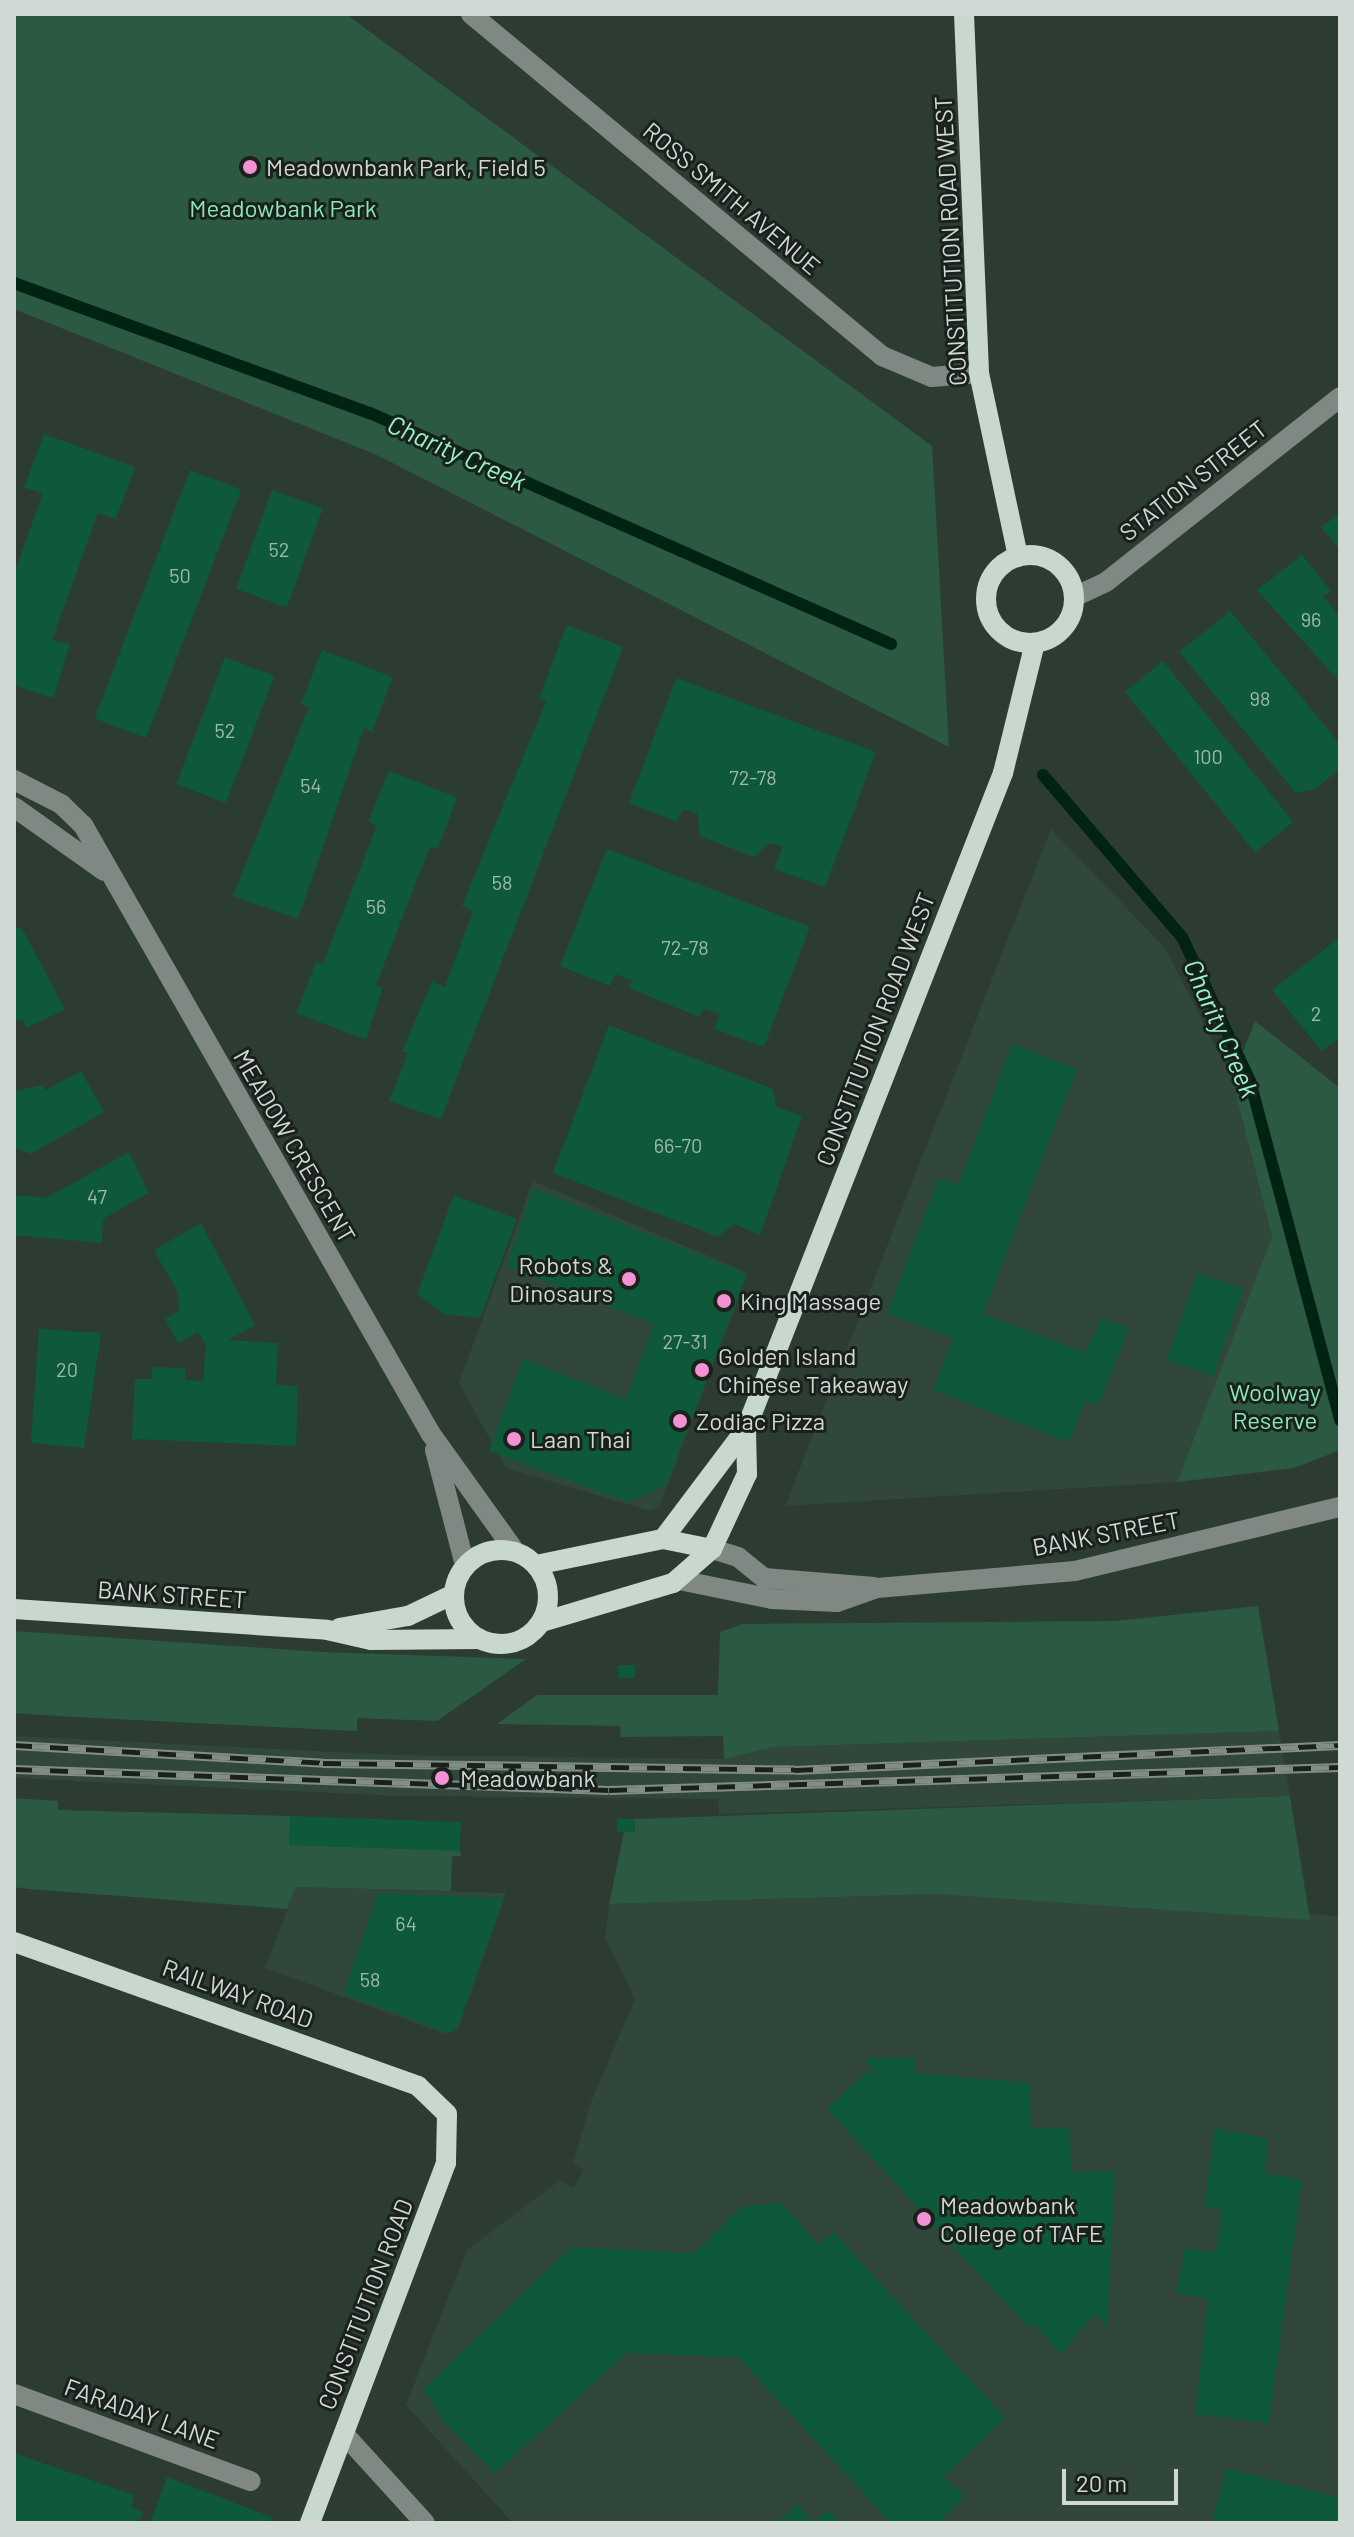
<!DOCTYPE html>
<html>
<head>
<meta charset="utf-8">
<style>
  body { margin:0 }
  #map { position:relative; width:1354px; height:2537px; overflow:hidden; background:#2c3c33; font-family:Barlow,sans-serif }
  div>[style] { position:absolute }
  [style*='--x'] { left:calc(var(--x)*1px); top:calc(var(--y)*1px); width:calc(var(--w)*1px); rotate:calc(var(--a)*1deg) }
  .built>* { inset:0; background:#31473b }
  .green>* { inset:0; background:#2b5941 }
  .stream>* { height:12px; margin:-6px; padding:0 6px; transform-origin:6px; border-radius:6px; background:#002313 }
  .building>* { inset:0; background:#0d5939; transform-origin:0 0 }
  .minor>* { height:20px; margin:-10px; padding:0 10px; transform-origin:10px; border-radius:10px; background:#808883 }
  .major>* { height:20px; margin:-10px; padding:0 10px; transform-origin:10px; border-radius:10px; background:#c8d8ce }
  .major>.ring { margin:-10px; padding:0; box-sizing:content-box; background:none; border:20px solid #c8d8ce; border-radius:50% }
  .rail>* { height:9px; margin-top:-4.5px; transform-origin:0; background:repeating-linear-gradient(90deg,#1a211d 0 18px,#818d86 0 36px); box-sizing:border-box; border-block:2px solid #818d86 }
  .dots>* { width:22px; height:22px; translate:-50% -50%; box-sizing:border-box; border:4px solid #1a211d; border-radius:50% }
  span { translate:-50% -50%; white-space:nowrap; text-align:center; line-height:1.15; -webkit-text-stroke:6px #1a211d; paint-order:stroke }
  .number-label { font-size:20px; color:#9fb9ad }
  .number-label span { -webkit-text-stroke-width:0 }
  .poi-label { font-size:24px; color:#d0d9d4 }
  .left { translate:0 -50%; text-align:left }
  .right { translate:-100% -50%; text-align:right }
  .street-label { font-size:24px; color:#d0d9d4 }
  .park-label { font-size:24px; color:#88e9b6 }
  .water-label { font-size:26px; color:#96f7c4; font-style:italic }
  .frame { position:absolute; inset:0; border:16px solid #d0d9d4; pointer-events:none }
  .scale { position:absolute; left:1062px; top:2469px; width:116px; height:36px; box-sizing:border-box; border:4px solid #d0d9d4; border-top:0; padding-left:10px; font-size:24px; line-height:28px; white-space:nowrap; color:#d0d9d4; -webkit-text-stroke:6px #1a211d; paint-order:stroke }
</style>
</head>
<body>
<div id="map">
  <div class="built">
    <div style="clip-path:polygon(1051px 829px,1165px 948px,1232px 1079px,1272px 1237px,1177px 1482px,785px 1506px)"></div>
    <div style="clip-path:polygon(533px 1181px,748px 1273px,659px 1507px,651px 1511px,506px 1468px,459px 1383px)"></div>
    <div style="clip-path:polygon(1279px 1731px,1290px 1796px,719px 1814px,718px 1799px,396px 1796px,14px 1778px,14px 1736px,397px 1755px,724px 1759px,774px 1747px)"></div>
    <div style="clip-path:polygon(296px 1887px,506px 1893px,458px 2029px,446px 2034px,265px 1968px)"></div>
    <div style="clip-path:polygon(938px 1894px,1340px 1916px,1340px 2523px,513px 2523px,406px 2405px,467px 2250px,559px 2181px,574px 2187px,584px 2170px,573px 2164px,591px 2102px,635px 1999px,605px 1938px,609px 1904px)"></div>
  </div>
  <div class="green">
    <div style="clip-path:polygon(14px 14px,346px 14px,932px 446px,949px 747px,377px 455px,14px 309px)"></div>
    <div style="clip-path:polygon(1255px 1021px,1340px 1088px,1340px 1450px,1294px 1468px,1177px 1482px,1272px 1237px,1232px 1079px)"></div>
    <div style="clip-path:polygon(1258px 1606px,1279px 1731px,774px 1747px,724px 1759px,723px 1736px,621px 1737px,620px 1726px,497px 1724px,537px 1695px,718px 1695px,720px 1632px,743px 1624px,1115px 1621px)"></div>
    <div style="clip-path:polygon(14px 1631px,323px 1652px,526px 1659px,437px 1721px,357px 1718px,357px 1731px,74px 1717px,14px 1713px)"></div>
    <div style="clip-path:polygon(1290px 1796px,1310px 1920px,938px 1894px,609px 1904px,624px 1832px,635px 1832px,635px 1819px)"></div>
    <div style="clip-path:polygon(14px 1798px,58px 1801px,58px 1810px,290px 1816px,291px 1845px,460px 1850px,461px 1856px,452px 1856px,451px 1891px,296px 1887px,287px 1909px,29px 1889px,14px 1887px)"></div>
  </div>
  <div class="stream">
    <div style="--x:14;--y:283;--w:379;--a:20.1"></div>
    <div style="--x:370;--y:413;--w:570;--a:23.91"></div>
    <div style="--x:1043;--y:775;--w:213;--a:49.4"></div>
    <div style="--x:1182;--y:937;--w:159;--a:64.7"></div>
    <div style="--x:1250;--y:1081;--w:351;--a:75.1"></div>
  </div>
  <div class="building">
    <div style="clip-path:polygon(44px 434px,135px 467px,116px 519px,98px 513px,52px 640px,70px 644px,53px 698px,14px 685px,14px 574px,43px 493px,24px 488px)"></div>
    <div style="left:190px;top:470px;width:55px;height:266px;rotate:21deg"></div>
    <div style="left:272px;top:490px;width:54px;height:105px;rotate:20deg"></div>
    <div style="clip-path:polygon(1340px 513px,1340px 551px,1321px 527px)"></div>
    <div style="clip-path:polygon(1302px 555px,1331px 591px,1323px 596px,1340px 617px,1340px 682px,1257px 590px)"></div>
    <div style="clip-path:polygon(1230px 611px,1340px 744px,1340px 769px,1315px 789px,1296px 793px,1179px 652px)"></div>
    <div style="clip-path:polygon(567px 625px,623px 647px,441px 1119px,389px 1101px,408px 1053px,402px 1051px,432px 982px,445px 987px,473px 911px,462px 906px,546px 701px,539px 698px)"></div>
    <div style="clip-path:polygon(322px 650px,393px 677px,372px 732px,364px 728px,298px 919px,233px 896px,309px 707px,301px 704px)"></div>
    <div style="left:225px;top:657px;width:53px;height:136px;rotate:21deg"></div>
    <div style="left:1163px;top:661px;width:207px;height:49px;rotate:51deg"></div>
    <div style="clip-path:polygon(676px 678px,876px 752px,825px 887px,774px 869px,783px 846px,769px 843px,754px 857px,699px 836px,698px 814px,683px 809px,677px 822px,629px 803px)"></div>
    <div style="clip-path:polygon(389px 771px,457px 797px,438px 849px,430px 847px,376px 985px,383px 987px,366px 1040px,296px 1013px,316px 962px,323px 964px,377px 825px,368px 822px)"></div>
    <div style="clip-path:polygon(607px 849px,810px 927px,764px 1047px,714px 1029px,720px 1014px,704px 1009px,699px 1017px,629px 988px,632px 981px,615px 974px,610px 986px,560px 966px)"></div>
    <div style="clip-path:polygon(14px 927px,22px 928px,65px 1010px,26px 1028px,23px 1019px,14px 1022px)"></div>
    <div style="clip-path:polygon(1340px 937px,1340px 1037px,1322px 1051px,1272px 990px)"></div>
    <div style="clip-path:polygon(609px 1025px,773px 1089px,776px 1107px,802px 1116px,760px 1235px,734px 1224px,718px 1237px,553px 1173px)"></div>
    <div style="clip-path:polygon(1012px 1044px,1077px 1069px,983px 1314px,1085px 1352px,1102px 1318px,1129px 1328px,1099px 1405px,1085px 1402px,1069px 1442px,933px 1390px,953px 1338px,887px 1313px,939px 1178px,959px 1184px)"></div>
    <div style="clip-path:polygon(81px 1071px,104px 1112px,31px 1154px,14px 1148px,14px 1091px,42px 1085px,46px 1090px)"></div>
    <div style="clip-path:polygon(129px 1152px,149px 1193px,103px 1219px,102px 1243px,14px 1235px,14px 1195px,46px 1198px)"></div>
    <div style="clip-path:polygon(533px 1188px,747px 1274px,666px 1485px,628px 1502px,489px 1451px,523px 1359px,626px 1399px,654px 1324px,507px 1266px)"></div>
    <div style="clip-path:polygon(454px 1195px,517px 1219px,480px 1318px,444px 1314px,417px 1294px)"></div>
    <div style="clip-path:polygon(201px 1223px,255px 1325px,228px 1340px,278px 1343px,276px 1385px,298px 1386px,296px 1446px,132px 1439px,135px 1379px,152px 1379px,152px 1367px,185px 1368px,185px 1380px,203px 1381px,206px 1345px,198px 1332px,178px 1343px,165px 1319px,180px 1310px,177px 1291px,154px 1250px)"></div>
    <div style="left:1197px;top:1273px;width:49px;height:92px;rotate:19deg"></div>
    <div style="clip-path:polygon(39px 1329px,101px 1333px,84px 1448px,31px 1443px)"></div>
    <div style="left:618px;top:1665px;width:17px;height:13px"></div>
    <div style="left:290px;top:1816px;width:171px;height:29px;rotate:2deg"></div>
    <div style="left:617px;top:1819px;width:18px;height:13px"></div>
    <div style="clip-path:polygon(378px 1893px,504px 1898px,457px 2029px,448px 2033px,344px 1994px)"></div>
    <div style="clip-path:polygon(864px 2058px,915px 2058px,915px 2073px,1030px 2083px,1031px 2128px,1070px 2128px,1071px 2172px,1115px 2172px,1107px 2328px,1095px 2313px,1061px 2354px,1033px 2323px,1028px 2327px,827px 2109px,869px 2070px,881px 2079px)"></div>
    <div style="clip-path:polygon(1215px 2128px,1269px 2139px,1265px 2173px,1302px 2180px,1269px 2423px,1195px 2414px,1208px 2299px,1177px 2293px,1185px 2248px,1216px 2252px,1221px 2210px,1204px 2207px)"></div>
    <div style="clip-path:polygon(782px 2203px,818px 2245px,833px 2232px,1005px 2418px,944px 2477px,965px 2496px,938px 2523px,891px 2523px,738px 2357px,627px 2353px,495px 2473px,442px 2419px,424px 2389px,571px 2247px,695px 2253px,741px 2207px)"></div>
    <div style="clip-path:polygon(14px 2453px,134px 2495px,131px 2507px,143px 2512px,138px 2523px,14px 2523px)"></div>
    <div style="clip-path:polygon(1226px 2468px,1340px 2498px,1340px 2523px,1212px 2523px)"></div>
    <div style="clip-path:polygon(167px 2477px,272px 2517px,270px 2523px,150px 2523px)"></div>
    <div style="clip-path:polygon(798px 2504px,813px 2522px,828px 2509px,840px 2523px,777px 2523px)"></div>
  </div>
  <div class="minor">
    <div style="--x:471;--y:14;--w:535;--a:39.76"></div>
    <div style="--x:882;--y:356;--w:54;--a:22.8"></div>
    <div style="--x:932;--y:377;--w:47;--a:-4.9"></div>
    <div style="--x:1074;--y:597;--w:35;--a:-25"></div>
    <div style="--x:1106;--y:582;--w:298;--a:-38.3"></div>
    <div style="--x:14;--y:780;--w:53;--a:27.1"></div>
    <div style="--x:61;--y:804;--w:30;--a:44"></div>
    <div style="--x:83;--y:825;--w:701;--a:60.26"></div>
    <div style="--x:431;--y:1434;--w:143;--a:54.4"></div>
    <div style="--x:14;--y:807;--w:110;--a:35.4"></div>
    <div style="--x:435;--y:1450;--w:119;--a:75.4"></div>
    <div style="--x:712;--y:1549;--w:27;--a:17"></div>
    <div style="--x:738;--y:1557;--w:33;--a:39"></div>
    <div style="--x:764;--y:1578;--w:110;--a:4.7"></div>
    <div style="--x:679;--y:1580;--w:95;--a:11.5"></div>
    <div style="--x:772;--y:1599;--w:65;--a:2.6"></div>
    <div style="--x:837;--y:1602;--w:42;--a:-19.3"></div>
    <div style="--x:877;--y:1588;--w:199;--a:-4.9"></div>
    <div style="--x:1075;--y:1571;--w:273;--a:-13.6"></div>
    <div style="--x:14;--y:2394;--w:252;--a:20.2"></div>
    <div style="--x:344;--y:2434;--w:120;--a:47.7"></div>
  </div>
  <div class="major">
    <div style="--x:964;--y:14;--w:359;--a:87.6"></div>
    <div style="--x:979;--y:373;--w:188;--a:78"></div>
    <div class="ring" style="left:986px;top:555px;width:68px;height:68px"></div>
    <div style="--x:663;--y:1539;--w:50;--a:11.5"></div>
    <div class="ring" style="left:454px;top:1550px;width:74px;height:74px"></div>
    <div style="--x:536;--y:1565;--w:130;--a:-11.6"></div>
    <div style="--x:663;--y:1539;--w:138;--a:-53"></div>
    <div style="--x:746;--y:1429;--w:705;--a:-68.61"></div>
    <div style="--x:1003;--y:773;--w:134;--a:-76.2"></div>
    <div style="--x:14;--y:1609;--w:314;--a:3.8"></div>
    <div style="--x:327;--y:1630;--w:45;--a:12.8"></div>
    <div style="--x:371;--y:1640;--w:109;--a:-0.5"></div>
    <div style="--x:542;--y:1622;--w:137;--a:-16.6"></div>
    <div style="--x:673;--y:1583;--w:52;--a:-41.1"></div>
    <div style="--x:712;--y:1549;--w:83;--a:-65"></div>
    <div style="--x:747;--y:1474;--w:45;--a:-91.3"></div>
    <div style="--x:339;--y:1628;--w:70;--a:-9.9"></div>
    <div style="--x:408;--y:1616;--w:51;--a:-25.6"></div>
    <div style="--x:14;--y:1942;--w:429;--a:19.6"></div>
    <div style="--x:418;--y:2086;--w:40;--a:44"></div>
    <div style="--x:447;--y:2114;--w:49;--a:91.2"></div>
    <div style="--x:446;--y:2163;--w:385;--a:110.7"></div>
  </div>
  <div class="rail">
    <div style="--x:14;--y:1745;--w:310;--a:3.3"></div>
    <div style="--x:323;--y:1763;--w:472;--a:0.8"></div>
    <div style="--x:795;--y:1770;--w:546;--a:-2.63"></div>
    <div style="--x:14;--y:1769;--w:595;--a:2.02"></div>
    <div style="--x:609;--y:1790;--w:731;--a:-1.8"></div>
  </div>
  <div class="dots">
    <div style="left:250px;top:167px;background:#f391d5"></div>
    <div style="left:629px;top:1279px;background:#f391d5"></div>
    <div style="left:724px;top:1301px;background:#f391d5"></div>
    <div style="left:702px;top:1370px;background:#f391d5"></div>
    <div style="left:680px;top:1421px;background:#f391d5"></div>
    <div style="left:514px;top:1439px;background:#f391d5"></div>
    <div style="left:442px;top:1778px;background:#f391d5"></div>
    <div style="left:924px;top:2219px;background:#f391d5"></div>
  </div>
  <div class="number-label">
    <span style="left:279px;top:549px">52</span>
    <span style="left:180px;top:575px">50</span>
    <span style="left:1311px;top:619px">96</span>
    <span style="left:1260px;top:698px">98</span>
    <span style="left:225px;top:730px">52</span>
    <span style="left:1208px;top:756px">100</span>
    <span style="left:753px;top:777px">72-78</span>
    <span style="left:311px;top:785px">54</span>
    <span style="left:502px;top:882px">58</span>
    <span style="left:376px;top:906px">56</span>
    <span style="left:685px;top:947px">72-78</span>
    <span style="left:1316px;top:1013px">2</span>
    <span style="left:678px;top:1145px">66-70</span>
    <span style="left:97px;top:1196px">47</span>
    <span style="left:685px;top:1341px">27-31</span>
    <span style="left:67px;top:1369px">20</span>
    <span style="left:406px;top:1923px">64</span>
    <span style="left:370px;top:1979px">58</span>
  </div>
  <div class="poi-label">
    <span class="left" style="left:266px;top:167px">Meadownbank Park, Field 5</span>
    <span class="right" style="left:613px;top:1279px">Robots &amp;<br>Dinosaurs</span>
    <span class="left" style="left:740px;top:1301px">King Massage</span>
    <span class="left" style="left:718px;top:1370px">Golden Island<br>Chinese Takeaway</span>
    <span class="left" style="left:696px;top:1421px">Zodiac Pizza</span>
    <span class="left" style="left:530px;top:1439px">Laan Thai</span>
    <span class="left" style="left:460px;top:1778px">Meadowbank</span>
    <span class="left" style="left:940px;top:2219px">Meadowbank<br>College of TAFE</span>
  </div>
  <div class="street-label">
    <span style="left:732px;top:198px;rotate:40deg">ROSS SMITH AVENUE</span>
    <span style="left:950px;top:241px;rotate:-93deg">CONSTITUTION ROAD WEST</span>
    <span style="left:1193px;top:480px;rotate:-38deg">STATION STREET</span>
    <span style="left:875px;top:1029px;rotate:-69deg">CONSTITUTION ROAD WEST</span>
    <span style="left:295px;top:1146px;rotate:60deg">MEADOW CRESCENT</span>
    <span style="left:1106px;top:1533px;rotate:-11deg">BANK STREET</span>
    <span style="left:172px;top:1594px;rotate:4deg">BANK STREET</span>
    <span style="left:238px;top:1993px;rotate:20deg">RAILWAY ROAD</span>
    <span style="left:365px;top:2304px;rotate:-69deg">CONSTITUTION ROAD</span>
    <span style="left:142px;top:2413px;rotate:20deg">FARADAY LANE</span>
  </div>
  <div class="park-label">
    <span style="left:283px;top:208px">Meadowbank Park</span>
    <span style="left:1275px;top:1406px">Woolway<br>Reserve</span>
  </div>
  <div class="water-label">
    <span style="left:457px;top:452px;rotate:24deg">Charity Creek</span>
    <span style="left:1222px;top:1028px;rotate:66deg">Charity Creek</span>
  </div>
  <div class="frame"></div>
  <div class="scale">20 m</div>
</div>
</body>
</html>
